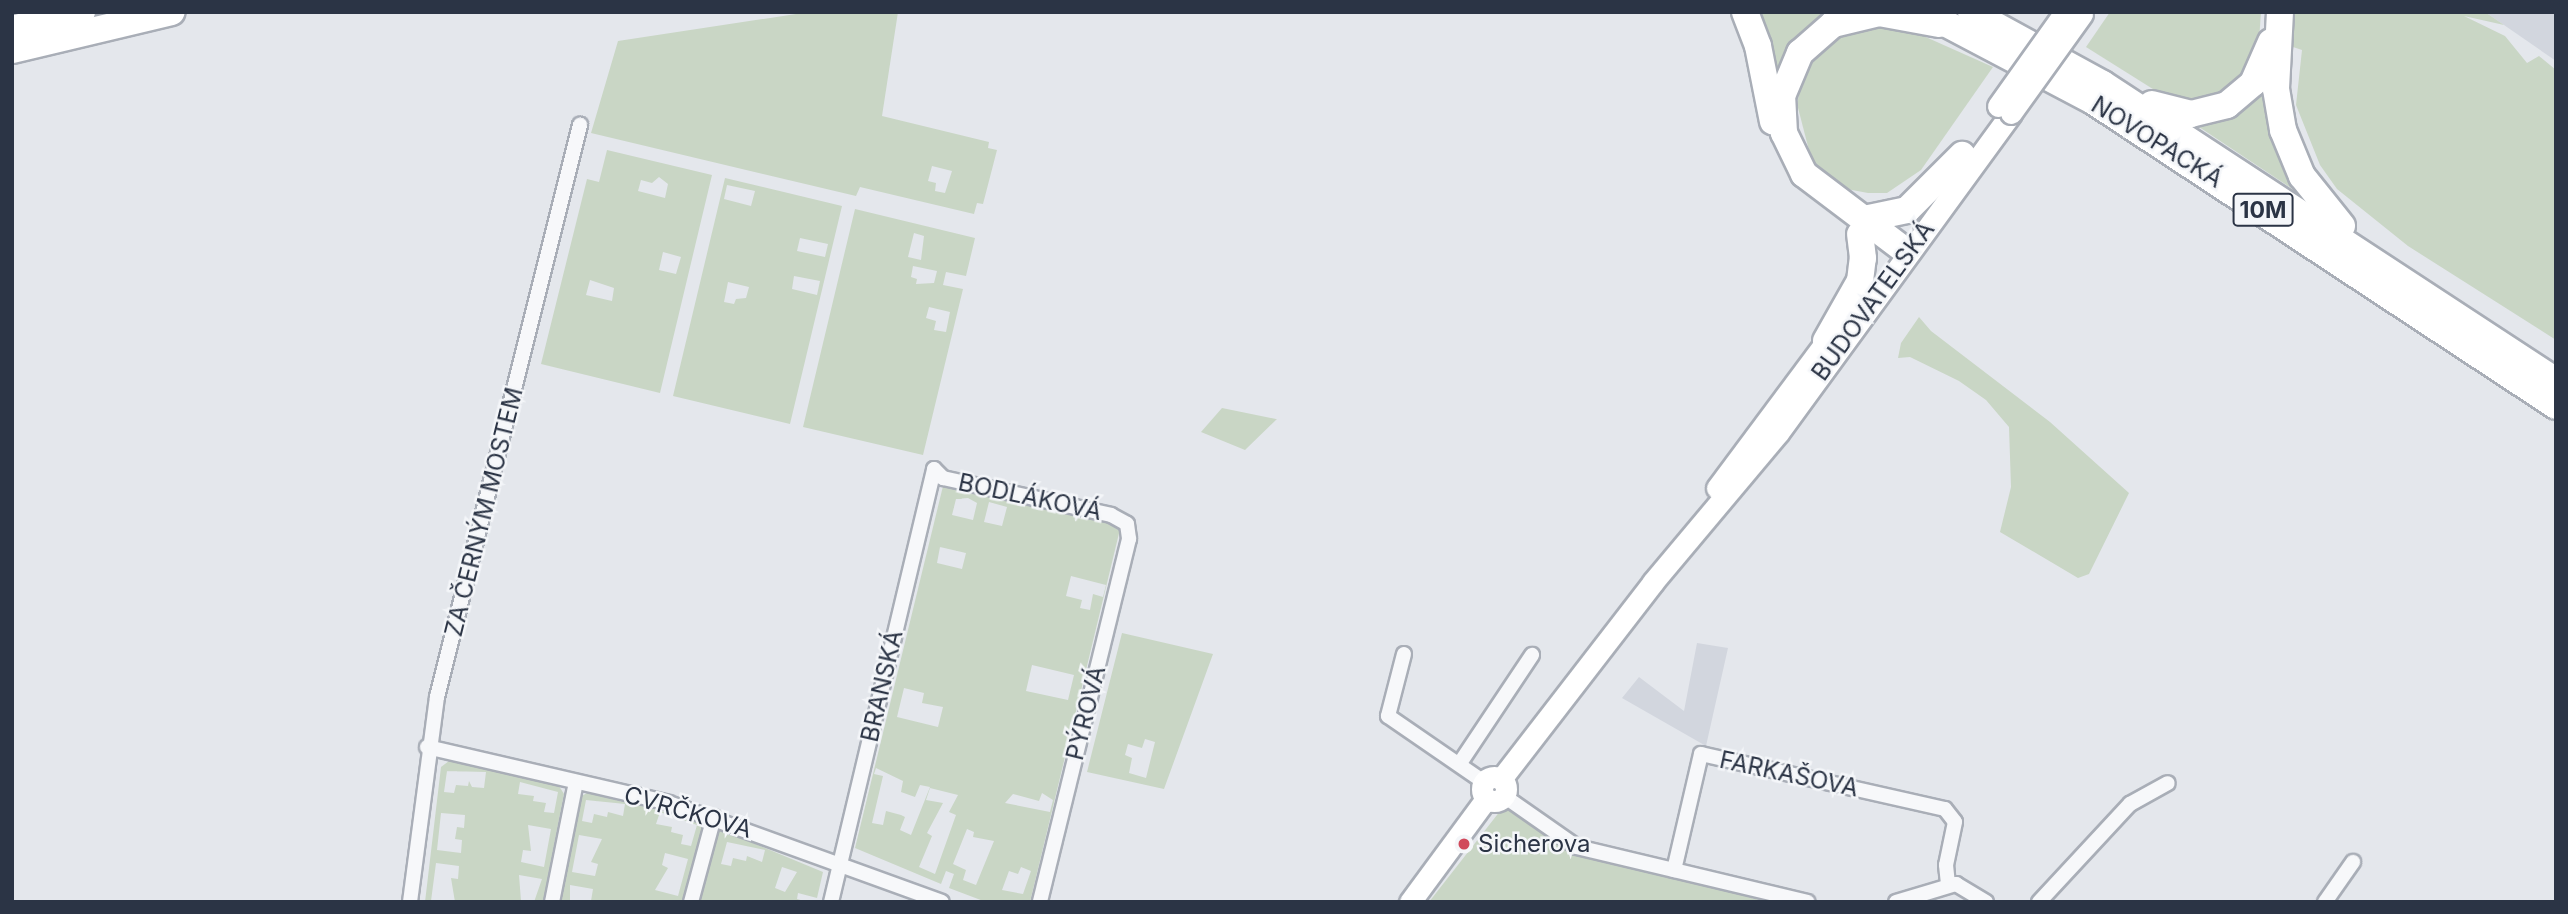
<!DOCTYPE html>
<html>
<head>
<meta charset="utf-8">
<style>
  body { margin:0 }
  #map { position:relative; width:2568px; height:914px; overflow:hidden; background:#e4e7ec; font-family:Inter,sans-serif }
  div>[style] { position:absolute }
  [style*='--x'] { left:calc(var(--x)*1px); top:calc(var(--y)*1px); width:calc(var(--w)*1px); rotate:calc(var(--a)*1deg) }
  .built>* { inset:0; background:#d2d6de }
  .green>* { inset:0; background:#c9d6c5 }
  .roads { filter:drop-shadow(2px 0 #a9aeb7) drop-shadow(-2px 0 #a9aeb7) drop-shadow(0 2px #a9aeb7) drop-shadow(0 -2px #a9aeb7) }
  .street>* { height:14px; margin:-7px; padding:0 7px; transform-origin:7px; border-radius:7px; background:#f7f8fa }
  .secondary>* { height:21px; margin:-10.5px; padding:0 10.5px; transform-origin:10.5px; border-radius:10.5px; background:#fff }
  .secondary>.ring { margin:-10.5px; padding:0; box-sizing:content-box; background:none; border:21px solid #fff; border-radius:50% }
  .highway>* { height:26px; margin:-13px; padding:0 13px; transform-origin:13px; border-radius:13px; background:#fff }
  .bridges { filter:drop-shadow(2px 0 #a9aeb7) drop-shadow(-2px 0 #a9aeb7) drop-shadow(0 2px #a9aeb7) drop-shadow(0 -2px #a9aeb7) }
  .secondary-bridge>* { height:21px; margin:-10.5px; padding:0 10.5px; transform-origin:10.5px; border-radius:10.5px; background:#fff }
  .dots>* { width:19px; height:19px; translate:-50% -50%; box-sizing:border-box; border:4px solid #f4f6f9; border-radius:50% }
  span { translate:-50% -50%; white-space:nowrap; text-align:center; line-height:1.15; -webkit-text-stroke:5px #f4f6f9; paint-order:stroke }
  .shield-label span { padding:2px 5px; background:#f4f6f9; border:2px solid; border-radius:5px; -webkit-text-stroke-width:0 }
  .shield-label { font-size:23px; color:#2b3445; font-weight:700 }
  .street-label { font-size:24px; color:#2b3445 }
  .poi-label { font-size:24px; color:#2b3445 }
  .left { translate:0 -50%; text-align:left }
  .frame { position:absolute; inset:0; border:14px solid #2b3445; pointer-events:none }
</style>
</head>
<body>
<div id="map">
  <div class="built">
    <div style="clip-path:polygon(2485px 12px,2556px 12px,2556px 61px,2504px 25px)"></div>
    <div style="clip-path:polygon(1697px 643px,1728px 648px,1706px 746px,1622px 698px,1639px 677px,1684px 711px)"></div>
  </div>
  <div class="green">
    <div style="clip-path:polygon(evenodd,809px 12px,898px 12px,882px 116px,989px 142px,988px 148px,997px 150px,983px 204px,977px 203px,974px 214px,860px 187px,856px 196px,591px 133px,618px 41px,809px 12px,932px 166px,952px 171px,945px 193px,935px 191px,936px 183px,928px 181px,932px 166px)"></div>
    <div style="clip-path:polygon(1760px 12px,1829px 12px,1803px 32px,1777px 76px)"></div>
    <div style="clip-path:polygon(2110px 12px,2261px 12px,2259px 41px,2240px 78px,2222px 94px,2179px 100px,2164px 96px,2086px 47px)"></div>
    <div style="clip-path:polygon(2288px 12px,2485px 12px,2504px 25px,2464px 16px,2505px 36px,2527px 63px,2539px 56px,2556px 70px,2556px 340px,2408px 246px,2337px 189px,2320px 165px,2296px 105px,2302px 50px,2290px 46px)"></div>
    <div style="clip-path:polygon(1879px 25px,1910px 30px,1993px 67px,1921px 170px,1887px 193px,1868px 193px,1836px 187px,1811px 158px,1797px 104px,1803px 74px,1833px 37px)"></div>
    <div style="clip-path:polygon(2267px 81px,2303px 196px,2196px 125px,2231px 119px,2253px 103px)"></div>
    <div style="clip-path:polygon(evenodd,607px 150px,712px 175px,660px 393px,541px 364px,587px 179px,599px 182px,607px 150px,659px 177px,668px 184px,665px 198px,638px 191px,641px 180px,652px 183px,659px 177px,607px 150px,663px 252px,681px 257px,676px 274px,659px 270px,663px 252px,607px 150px,590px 280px,614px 288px,612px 301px,586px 295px,590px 280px)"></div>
    <div style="clip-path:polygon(evenodd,725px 178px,842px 206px,790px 424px,673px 396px,725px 178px,727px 185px,755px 191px,751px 206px,724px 199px,727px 185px,725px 178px,800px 238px,828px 244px,825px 257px,797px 251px,800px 238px,725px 178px,794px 276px,820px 281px,817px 295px,792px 289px,794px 276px,725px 178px,728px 282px,749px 287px,746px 298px,736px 299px,734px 304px,724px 302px,728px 282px)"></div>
    <div style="clip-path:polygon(evenodd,855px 209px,975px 238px,966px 276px,946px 272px,943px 285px,963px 289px,923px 455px,803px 427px,855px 209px,914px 233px,924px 236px,921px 260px,908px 257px,914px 233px,855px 209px,913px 266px,937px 271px,934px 283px,916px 284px,917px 279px,911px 277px,913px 266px,855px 209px,929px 307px,950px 312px,946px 332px,934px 330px,936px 321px,926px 318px,929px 307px)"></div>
    <div style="clip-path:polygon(1919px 317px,1931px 331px,2050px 422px,2129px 493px,2089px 574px,2078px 578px,2000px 532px,2011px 487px,2009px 427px,1986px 400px,1959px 381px,1910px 357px,1898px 358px,1901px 343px)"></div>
    <div style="clip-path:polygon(1222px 408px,1276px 419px,1277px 419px,1245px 450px,1201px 432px)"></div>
    <div style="clip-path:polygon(evenodd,943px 486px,1121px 525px,1030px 902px,986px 902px,949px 888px,954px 874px,946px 871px,941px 884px,855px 848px,943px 486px,968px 498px,977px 503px,973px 520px,952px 515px,956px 499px,968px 498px,943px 486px,989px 502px,1007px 507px,1002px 526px,984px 522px,989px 502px,943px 486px,940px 547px,966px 553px,962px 569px,937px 563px,940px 547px,943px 486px,1071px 576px,1106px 585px,1103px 597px,1093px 594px,1090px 610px,1080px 608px,1082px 600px,1066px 596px,1071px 576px,943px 486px,1032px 665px,1074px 675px,1068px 700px,1026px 691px,1032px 665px,943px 486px,904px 688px,924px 693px,922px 703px,943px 707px,938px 727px,897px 717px,904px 688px,943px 486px,876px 768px,903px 781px,901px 792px,915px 797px,920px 785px,930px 787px,911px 835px,900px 830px,905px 817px,901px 815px,886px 811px,883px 825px,872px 823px,883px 776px,874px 774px,876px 768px,943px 486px,930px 788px,958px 795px,949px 812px,956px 815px,935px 874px,919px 867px,932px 836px,927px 833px,943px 803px,926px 800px,930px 788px,943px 486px,1042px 793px,1053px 800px,1050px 812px,1005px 803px,1013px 794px,1039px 801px,1042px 793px,943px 486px,967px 829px,974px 832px,973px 837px,994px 841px,976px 885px,963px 880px,966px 870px,953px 864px,967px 829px,943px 486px,1021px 867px,1031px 871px,1023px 894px,1002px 890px,1009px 871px,1018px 874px,1021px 867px)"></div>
    <div style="clip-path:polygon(evenodd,1122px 633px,1213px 654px,1164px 789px,1087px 772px,1122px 633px,1145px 739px,1155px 742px,1146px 778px,1129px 773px,1132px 758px,1125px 755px,1128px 744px,1142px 748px,1145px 739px)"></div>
    <div style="clip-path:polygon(evenodd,449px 761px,559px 786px,564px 794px,543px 902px,534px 902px,542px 879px,519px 875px,521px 901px,455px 902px,451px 878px,458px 879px,459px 866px,436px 863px,431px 901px,438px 902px,425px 902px,441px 767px,449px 761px,447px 771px,486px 772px,484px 788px,472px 787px,469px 781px,468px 786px,456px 785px,454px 793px,444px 792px,447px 771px,449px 761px,520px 782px,558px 792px,554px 813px,544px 812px,546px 803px,533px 801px,534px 796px,518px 794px,520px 782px,449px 761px,441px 813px,465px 815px,464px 828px,457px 827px,455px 839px,462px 840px,461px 853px,437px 850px,441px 813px,449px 761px,528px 825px,551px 829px,544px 867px,521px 862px,523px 850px,531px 851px,528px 825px)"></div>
    <div style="clip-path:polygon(evenodd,587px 793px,698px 820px,703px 825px,682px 902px,584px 902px,591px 901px,593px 889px,570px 885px,570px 902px,560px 902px,580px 797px,587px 793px,586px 800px,625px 804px,623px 816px,608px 812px,607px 817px,594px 814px,592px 823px,582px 821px,586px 800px,587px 793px,660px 812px,697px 825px,691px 846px,681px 844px,683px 835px,671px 832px,672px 827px,656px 824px,660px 812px,587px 793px,579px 835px,602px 839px,591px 862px,598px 864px,595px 876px,572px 872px,579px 835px,587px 793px,665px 853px,688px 859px,678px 896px,655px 890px,668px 868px,662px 865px,665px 853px)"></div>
    <div style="clip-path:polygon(1504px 806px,1574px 851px,1767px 902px,1429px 902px)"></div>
    <div style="clip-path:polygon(evenodd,719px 829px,823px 872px,817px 898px,798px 893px,797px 899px,808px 902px,699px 902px,719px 829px,727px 842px,765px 850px,762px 862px,747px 856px,746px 861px,733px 858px,731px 866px,721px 864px,727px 842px,719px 829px,782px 867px,797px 872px,785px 892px,775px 888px,782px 867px)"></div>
  </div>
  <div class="roads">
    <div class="street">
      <div style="--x:1404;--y:654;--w:64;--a:104.5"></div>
      <div style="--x:1388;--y:716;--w:116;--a:34.5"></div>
      <div style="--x:427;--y:747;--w:248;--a:13"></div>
      <div style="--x:669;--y:803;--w:290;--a:19.9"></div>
      <div style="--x:1460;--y:763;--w:130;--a:-56.3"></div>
      <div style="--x:1504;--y:796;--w:89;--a:34.9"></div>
      <div style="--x:1577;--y:847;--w:237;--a:13.4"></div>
      <div style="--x:1674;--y:870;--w:119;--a:-76.9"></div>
      <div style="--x:1701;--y:754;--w:250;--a:12.7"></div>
      <div style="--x:1945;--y:809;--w:16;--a:52"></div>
      <div style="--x:1955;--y:822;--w:44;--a:101.8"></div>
      <div style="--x:1946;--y:865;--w:20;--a:84"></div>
      <div style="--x:410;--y:902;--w:207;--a:-82.5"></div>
      <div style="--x:437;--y:697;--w:590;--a:-75.96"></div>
      <div style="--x:552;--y:902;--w:122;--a:-78.7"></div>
      <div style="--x:691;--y:902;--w:88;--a:-74.9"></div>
      <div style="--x:831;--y:902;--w:445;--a:-76.6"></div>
      <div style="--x:934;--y:469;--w:13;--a:45"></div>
      <div style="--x:943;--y:478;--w:172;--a:12.4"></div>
      <div style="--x:1111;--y:515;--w:18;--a:29"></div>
      <div style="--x:1127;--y:524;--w:15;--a:82"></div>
      <div style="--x:1129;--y:539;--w:374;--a:103.8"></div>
      <div style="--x:1896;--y:902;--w:63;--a:-16.7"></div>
      <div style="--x:1956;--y:884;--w:35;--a:31"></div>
      <div style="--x:2039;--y:902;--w:134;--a:-47.1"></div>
      <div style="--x:2130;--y:804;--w:43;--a:-28.9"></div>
      <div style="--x:2325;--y:902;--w:49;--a:-55"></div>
    </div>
    <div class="secondary">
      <div style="--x:1717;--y:488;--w:196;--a:-53.3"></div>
      <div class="ring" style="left:1482px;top:777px;width:3px;height:3px"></div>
      <div style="--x:1501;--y:779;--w:249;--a:-52.3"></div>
      <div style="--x:1653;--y:582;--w:194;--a:-50"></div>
      <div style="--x:1778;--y:433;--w:396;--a:-53.9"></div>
      <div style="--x:1410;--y:902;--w:128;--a:-53.6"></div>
    </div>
    <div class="highway">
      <div style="--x:1745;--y:12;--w:36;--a:69"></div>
      <div style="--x:1758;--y:46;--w:77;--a:78.8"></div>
      <div style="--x:1924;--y:12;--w:191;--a:27.8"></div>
      <div style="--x:2093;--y:101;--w:554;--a:33.37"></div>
      <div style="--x:1971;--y:12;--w:150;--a:28.6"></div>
      <div style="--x:2103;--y:84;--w:542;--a:33.25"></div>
      <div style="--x:2280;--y:12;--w:77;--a:93"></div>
      <div style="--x:2276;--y:89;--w:42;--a:80.3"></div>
      <div style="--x:2283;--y:130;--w:50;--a:67.6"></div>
      <div style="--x:2302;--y:176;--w:64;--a:51.3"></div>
      <div style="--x:12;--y:29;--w:72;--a:-13.7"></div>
      <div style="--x:12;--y:50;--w:164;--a:-13.4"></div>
      <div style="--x:2152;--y:104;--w:40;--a:14.4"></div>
      <div style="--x:2191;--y:114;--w:37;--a:-14"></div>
      <div style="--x:2227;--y:105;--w:34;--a:-40"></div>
      <div style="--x:2253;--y:83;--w:45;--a:-66.3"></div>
      <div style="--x:1864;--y:219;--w:44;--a:-11.8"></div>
      <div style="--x:1907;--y:210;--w:78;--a:-45"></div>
      <div style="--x:1907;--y:252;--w:129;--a:-142.9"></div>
      <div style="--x:1804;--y:174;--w:46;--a:-116"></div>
      <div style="--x:1784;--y:133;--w:37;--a:-93"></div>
      <div style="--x:1782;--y:96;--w:47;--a:-67.3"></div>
      <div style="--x:1800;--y:53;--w:44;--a:-41.3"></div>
      <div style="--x:1833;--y:24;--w:47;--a:-13.4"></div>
      <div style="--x:1879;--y:13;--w:61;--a:10.4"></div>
      <div style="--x:1826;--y:341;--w:69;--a:-60.5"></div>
      <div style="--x:1860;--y:281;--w:23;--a:-83"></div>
      <div style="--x:1863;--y:258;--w:24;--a:-97"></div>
    </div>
  </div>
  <div class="bridges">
    <div class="secondary-bridge">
      <div style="--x:1998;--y:106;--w:115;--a:-54.5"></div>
      <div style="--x:2011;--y:113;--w:122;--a:-54.4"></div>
    </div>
  </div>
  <div class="dots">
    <div style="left:1464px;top:844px;background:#d1495b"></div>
  </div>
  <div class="shield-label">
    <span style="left:2263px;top:210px">10M</span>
  </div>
  <div class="street-label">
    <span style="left:2157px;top:142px;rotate:32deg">NOVOPACKÁ</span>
    <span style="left:1873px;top:301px;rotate:-54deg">BUDOVATELSKÁ</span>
    <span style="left:1030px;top:497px;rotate:12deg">BODLÁKOVÁ</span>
    <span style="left:484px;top:512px;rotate:-76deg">ZA ČERNÝM MOSTEM</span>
    <span style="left:882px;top:686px;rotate:-77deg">BRANSKÁ</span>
    <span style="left:1086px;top:713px;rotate:-76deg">PÝROVÁ</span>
    <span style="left:1789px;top:774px;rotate:12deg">FARKAŠOVA</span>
    <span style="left:688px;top:812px;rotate:16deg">CVRČKOVA</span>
  </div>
  <div class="poi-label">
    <span class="left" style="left:1478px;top:844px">Sicherova</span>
  </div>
  <div class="frame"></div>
</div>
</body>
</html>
